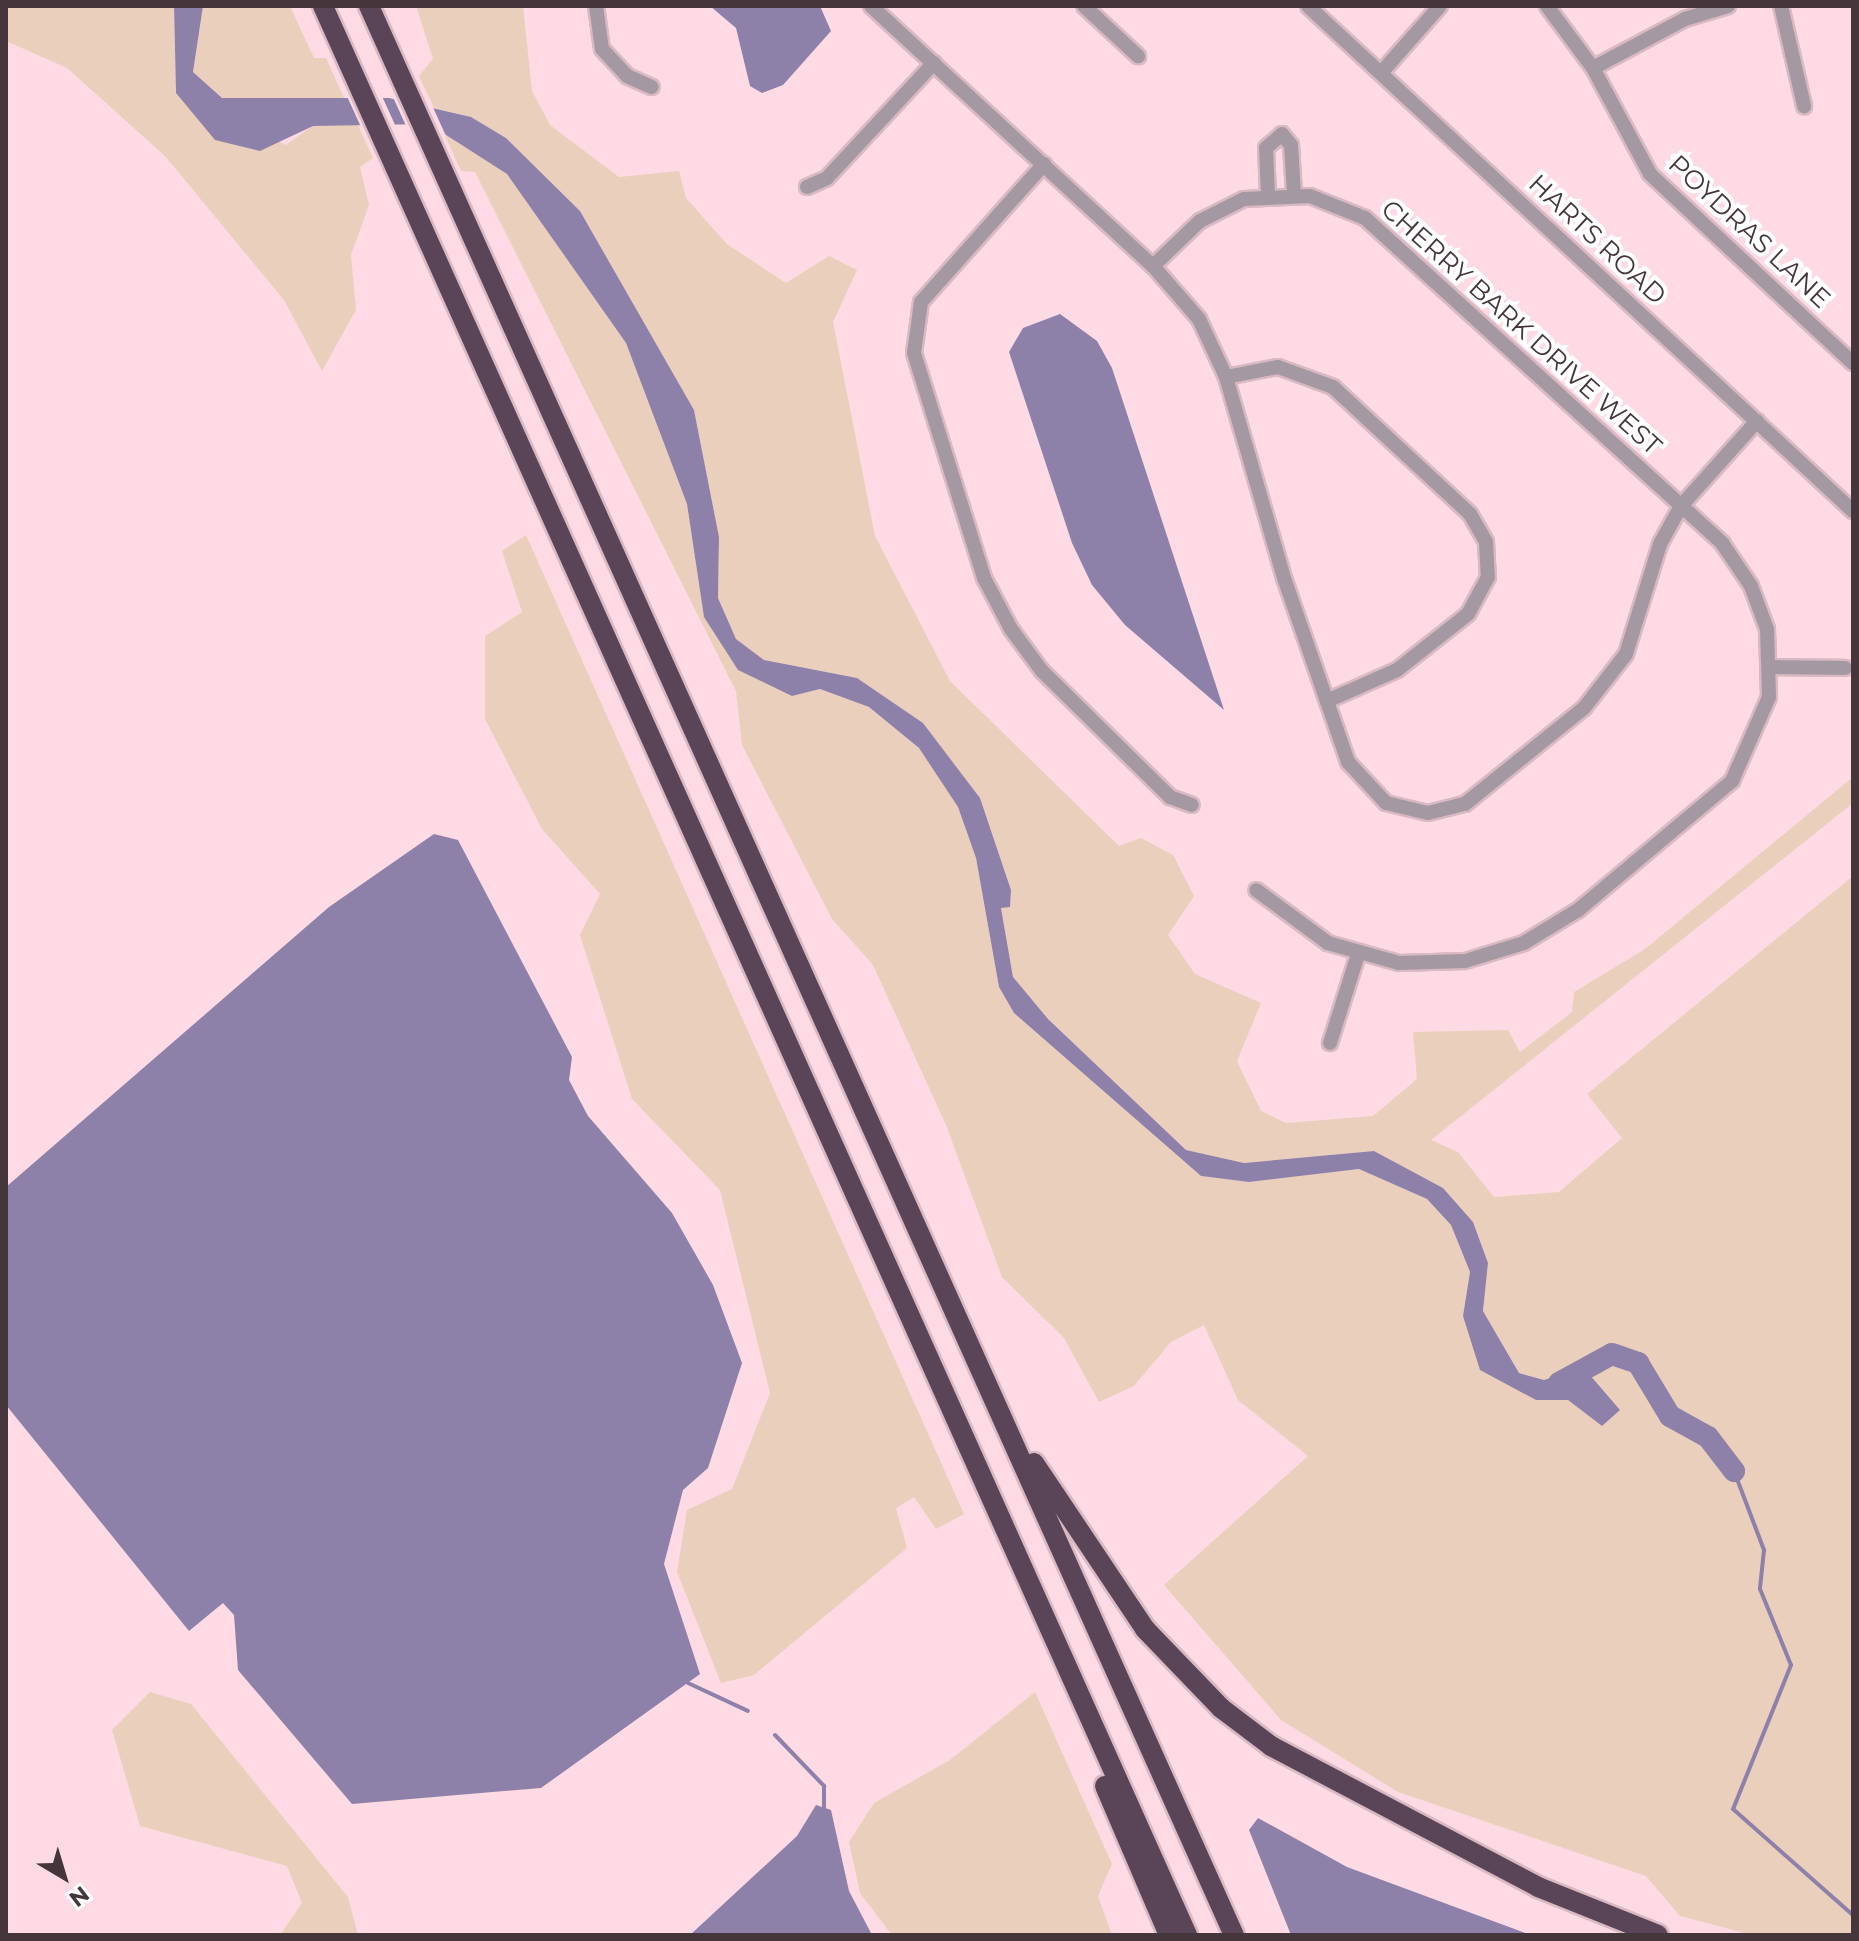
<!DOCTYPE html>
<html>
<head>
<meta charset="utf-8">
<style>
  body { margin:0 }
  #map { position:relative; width:1859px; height:1941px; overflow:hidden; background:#fedae4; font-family:Montserrat,sans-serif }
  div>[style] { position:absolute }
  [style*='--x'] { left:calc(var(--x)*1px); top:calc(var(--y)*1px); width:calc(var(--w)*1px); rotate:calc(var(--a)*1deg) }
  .green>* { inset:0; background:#ead0bc }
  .water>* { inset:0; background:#8e81a9 }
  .pier>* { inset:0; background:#fedae4 }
  .stream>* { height:4px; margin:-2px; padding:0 2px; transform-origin:2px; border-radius:2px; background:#8e81a9 }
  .river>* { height:22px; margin:-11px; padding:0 11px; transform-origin:11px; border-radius:11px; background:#8e81a9 }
  .roads { filter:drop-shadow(2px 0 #d9b9c2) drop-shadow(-2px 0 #d9b9c2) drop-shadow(0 2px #d9b9c2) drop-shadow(0 -2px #d9b9c2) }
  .minor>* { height:14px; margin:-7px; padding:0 7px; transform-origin:7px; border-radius:7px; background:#a499a3 }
  .highway>* { height:20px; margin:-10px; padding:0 10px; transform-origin:10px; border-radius:10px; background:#5a4458 }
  span { translate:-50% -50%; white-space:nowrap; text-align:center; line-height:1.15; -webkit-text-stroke:8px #fff; paint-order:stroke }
  .street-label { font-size:26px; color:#44363a }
  .frame { position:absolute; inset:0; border:8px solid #44363a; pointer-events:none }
  .north { position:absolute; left:24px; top:1837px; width:80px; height:80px; -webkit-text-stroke:6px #fff; paint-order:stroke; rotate:142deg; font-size:22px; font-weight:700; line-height:32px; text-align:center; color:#44363a }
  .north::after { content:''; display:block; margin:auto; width:28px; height:36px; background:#44363a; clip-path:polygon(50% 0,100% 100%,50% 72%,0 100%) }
</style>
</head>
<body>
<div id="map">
  <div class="green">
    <div style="clip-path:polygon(6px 6px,174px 6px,176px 93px,286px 145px,312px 126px,357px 123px,373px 158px,360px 167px,369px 205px,351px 255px,356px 310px,322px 371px,284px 300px,165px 156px,67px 68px,6px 41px)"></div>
    <div style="clip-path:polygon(203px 6px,290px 6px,314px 58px,326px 58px,344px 98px,222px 98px,193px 72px)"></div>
    <div style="clip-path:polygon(416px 6px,523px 6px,532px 91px,550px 125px,619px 177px,679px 171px,686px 198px,727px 244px,786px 283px,829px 256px,857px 270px,833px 322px,875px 536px,950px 681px,1119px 846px,1141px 838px,1173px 855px,1194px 896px,1168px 935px,1195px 974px,1261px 1003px,1237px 1061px,1261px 1111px,1286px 1123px,1373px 1116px,1417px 1079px,1413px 1032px,1508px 1030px,1520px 1052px,1572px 1012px,1574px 992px,1645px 949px,1853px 777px,1853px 803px,1431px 1140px,1458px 1152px,1494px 1197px,1559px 1192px,1622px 1138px,1587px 1094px,1853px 876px,1853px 1935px,1752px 1935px,1680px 1916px,1646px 1876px,1398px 1792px,1281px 1720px,1164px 1585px,1308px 1456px,1238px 1400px,1204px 1325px,1171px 1342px,1134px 1386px,1099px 1402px,1064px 1338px,1002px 1277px,946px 1125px,873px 965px,832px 919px,742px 745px,736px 691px,475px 172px,461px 171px,443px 131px,507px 174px,626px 343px,687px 504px,704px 617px,792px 696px,820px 689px,869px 707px,919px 748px,958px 807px,976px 858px,999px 987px,1014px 1013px,1201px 1176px,1249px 1182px,1359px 1169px,1427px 1199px,1451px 1225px,1470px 1272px,1463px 1316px,1536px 1400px,1568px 1400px,1602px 1426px,1583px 1367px,1544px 1380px,1519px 1373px,1483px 1311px,1488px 1263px,1473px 1222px,1443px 1188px,1374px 1151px,1244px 1163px,1186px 1150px,1048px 1019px,1013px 977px,1001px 907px,1011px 890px,980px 798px,923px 723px,857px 678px,764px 660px,736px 639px,718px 598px,719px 537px,694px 410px,580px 211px,506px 138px,471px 117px,434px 108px,419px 76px,433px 59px)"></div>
    <div style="clip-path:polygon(526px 535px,964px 1514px,936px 1529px,914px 1497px,896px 1508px,907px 1548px,754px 1675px,721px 1683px,677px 1572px,687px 1510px,732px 1489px,770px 1393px,720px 1190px,632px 1099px,580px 935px,600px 894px,542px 829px,485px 719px,485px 636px,522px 612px,502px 551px)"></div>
    <div style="clip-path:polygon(150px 1692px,191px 1704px,348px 1897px,358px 1935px,280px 1935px,302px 1903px,287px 1866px,140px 1826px,112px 1730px)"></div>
    <div style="clip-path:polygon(1035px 1692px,1112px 1864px,1098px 1896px,1112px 1935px,892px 1935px,860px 1893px,849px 1842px,874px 1803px,950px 1760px)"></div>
  </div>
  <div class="water">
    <div style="clip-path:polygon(174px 6px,203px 6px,193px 72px,222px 98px,389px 98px,471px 117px,506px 138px,580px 211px,694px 410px,719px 537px,718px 598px,736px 639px,764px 660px,857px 678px,923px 723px,980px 798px,1011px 890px,1010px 907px,1001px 908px,1013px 977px,1048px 1019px,1186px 1150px,1244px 1163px,1374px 1151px,1443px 1188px,1473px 1222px,1488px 1263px,1483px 1311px,1519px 1373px,1544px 1380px,1583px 1367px,1620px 1410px,1602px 1426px,1568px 1400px,1536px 1400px,1480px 1370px,1463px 1316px,1470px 1272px,1451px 1225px,1427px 1199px,1359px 1169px,1249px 1182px,1201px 1176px,1014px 1013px,999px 987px,976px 858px,958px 807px,919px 748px,869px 707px,820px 689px,792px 696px,738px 670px,704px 617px,687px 504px,626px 343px,507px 174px,429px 124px,313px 126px,260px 151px,215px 140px,176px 93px)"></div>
    <div style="clip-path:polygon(710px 6px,820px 6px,831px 31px,783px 85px,762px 93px,750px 86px,736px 28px)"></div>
    <div style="clip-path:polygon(1060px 314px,1097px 341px,1112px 368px,1224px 710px,1125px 625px,1092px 585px,1072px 543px,1009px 352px,1023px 328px)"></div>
    <div style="clip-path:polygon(434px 834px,458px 840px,572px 1057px,569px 1080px,588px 1116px,672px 1213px,713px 1285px,742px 1363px,708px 1468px,683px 1490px,664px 1564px,700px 1674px,541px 1788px,352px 1804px,238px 1670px,234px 1615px,223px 1603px,189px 1631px,6px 1405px,6px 1187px,329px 907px)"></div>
    <div style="clip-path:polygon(816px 1805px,831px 1810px,849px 1891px,872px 1935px,690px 1935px,797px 1836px)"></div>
    <div style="clip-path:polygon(1258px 1818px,1347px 1867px,1531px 1935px,1291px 1935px,1249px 1830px)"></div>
  </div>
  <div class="pier">
    <div style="clip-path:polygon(346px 94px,381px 94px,396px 127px,361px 127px)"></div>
    <div style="clip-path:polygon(392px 95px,431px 103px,446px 136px,407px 128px)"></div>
  </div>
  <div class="stream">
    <div style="--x:1734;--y:1471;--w:85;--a:69.2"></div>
    <div style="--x:1764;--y:1550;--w:39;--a:96"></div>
    <div style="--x:1760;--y:1589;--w:82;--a:67.8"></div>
    <div style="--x:1791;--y:1665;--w:155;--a:111.9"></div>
    <div style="--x:1733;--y:1809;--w:160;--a:41.5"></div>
    <div style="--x:688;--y:1683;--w:66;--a:25"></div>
    <div style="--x:775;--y:1735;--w:71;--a:46.1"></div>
    <div style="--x:824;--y:1786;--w:21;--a:90"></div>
  </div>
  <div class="river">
    <div style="--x:1559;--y:1383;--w:60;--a:-28.7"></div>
    <div style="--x:1612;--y:1354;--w:28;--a:19"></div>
    <div style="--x:1638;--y:1363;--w:62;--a:58.9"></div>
    <div style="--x:1670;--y:1416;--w:43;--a:28.9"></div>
    <div style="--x:1708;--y:1437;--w:43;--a:52.6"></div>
  </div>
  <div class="roads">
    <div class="minor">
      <div style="--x:596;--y:6;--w:43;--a:82.1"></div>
      <div style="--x:602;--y:49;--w:37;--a:47"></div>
      <div style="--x:627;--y:76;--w:27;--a:24"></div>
      <div style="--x:871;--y:6;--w:384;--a:42.7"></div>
      <div style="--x:1153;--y:266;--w:70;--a:49"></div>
      <div style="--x:1199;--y:319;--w:64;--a:65"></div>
      <div style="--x:1226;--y:377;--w:209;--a:73.9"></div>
      <div style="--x:1284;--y:578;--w:195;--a:70.8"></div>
      <div style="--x:1348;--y:762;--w:56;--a:47.2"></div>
      <div style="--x:1386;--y:803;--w:43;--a:13.4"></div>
      <div style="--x:1428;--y:813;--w:38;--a:-14"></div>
      <div style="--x:1465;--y:804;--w:153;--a:-38.9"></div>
      <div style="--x:1584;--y:708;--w:68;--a:-52.1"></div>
      <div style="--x:1626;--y:654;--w:115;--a:-72.8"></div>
      <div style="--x:1660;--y:544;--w:43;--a:-61.1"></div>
      <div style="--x:1681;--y:506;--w:114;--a:-48.2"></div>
      <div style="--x:1084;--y:6;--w:74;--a:42.8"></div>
      <div style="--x:1308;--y:6;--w:743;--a:42.82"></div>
      <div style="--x:1547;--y:6;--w:77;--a:53.4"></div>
      <div style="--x:1593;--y:68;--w:120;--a:61.7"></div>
      <div style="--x:1650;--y:174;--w:277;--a:43"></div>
      <div style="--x:1781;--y:6;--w:103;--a:77"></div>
      <div style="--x:1593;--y:68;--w:104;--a:-28"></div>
      <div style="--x:1685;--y:19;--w:45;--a:-16.8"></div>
      <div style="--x:1381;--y:73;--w:89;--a:-48.6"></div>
      <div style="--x:1044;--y:164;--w:185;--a:131.7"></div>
      <div style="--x:921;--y:302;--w:51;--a:97.8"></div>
      <div style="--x:914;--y:353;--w:236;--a:72.7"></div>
      <div style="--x:984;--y:578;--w:58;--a:62.1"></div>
      <div style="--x:1011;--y:629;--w:52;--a:53.6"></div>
      <div style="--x:1042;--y:671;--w:180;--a:44.5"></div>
      <div style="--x:1170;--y:797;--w:23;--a:20"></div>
      <div style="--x:807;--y:187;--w:22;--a:-24"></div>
      <div style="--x:827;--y:178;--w:157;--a:-47.1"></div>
      <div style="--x:1268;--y:195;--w:47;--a:-92.4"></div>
      <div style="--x:1266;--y:148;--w:21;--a:-41"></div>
      <div style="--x:1282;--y:134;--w:14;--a:51"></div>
      <div style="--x:1291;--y:145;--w:49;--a:86.5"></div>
      <div style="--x:1153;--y:266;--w:65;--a:-43.8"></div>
      <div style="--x:1200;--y:221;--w:49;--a:-26.6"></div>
      <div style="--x:1244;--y:199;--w:66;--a:-2.6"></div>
      <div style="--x:1310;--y:196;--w:59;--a:21.8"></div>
      <div style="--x:1365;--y:218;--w:483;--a:42.3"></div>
      <div style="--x:1722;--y:543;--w:52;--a:56"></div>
      <div style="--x:1751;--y:586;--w:46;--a:69.6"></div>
      <div style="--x:1767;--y:629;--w:68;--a:88.3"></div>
      <div style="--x:1769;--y:697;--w:92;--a:113.8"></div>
      <div style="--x:1732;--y:781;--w:201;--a:140"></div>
      <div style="--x:1578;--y:910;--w:63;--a:148.6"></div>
      <div style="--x:1524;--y:943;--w:62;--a:163"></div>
      <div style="--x:1465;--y:961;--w:66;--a:178.3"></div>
      <div style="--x:1399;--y:963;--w:74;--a:-164.3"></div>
      <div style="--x:1328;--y:943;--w:89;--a:-143.6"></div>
      <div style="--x:1226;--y:377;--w:53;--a:-10.9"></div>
      <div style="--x:1278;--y:367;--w:59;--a:20"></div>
      <div style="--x:1333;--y:387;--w:187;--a:42.8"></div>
      <div style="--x:1470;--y:514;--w:32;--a:60"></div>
      <div style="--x:1486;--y:542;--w:35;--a:87"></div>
      <div style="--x:1488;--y:577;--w:42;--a:118.4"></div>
      <div style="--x:1468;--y:614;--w:90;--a:141.7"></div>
      <div style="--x:1397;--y:670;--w:77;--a:156.1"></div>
      <div style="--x:1772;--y:667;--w:73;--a:0.8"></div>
      <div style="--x:1330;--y:1043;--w:93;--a:-72.5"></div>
    </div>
    <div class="highway">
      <div style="--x:323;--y:6;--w:2114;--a:65.87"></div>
      <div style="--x:369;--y:6;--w:2114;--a:65.85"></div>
      <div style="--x:1034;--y:1463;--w:200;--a:56.2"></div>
      <div style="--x:1145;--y:1629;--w:110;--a:46.1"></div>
      <div style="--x:1221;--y:1708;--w:63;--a:37.2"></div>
      <div style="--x:1271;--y:1746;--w:302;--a:27.8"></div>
      <div style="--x:1538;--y:1887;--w:129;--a:21.8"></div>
      <div style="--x:1105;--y:1786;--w:162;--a:66.8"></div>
    </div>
  </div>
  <div class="street-label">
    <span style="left:1749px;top:232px;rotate:43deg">POYDRAS LANE</span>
    <span style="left:1597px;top:240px;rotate:43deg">HARTS ROAD</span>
    <span style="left:1521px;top:328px;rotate:42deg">CHERRY BARK DRIVE WEST</span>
  </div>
  <div class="frame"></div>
  <div class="north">N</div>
</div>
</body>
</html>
